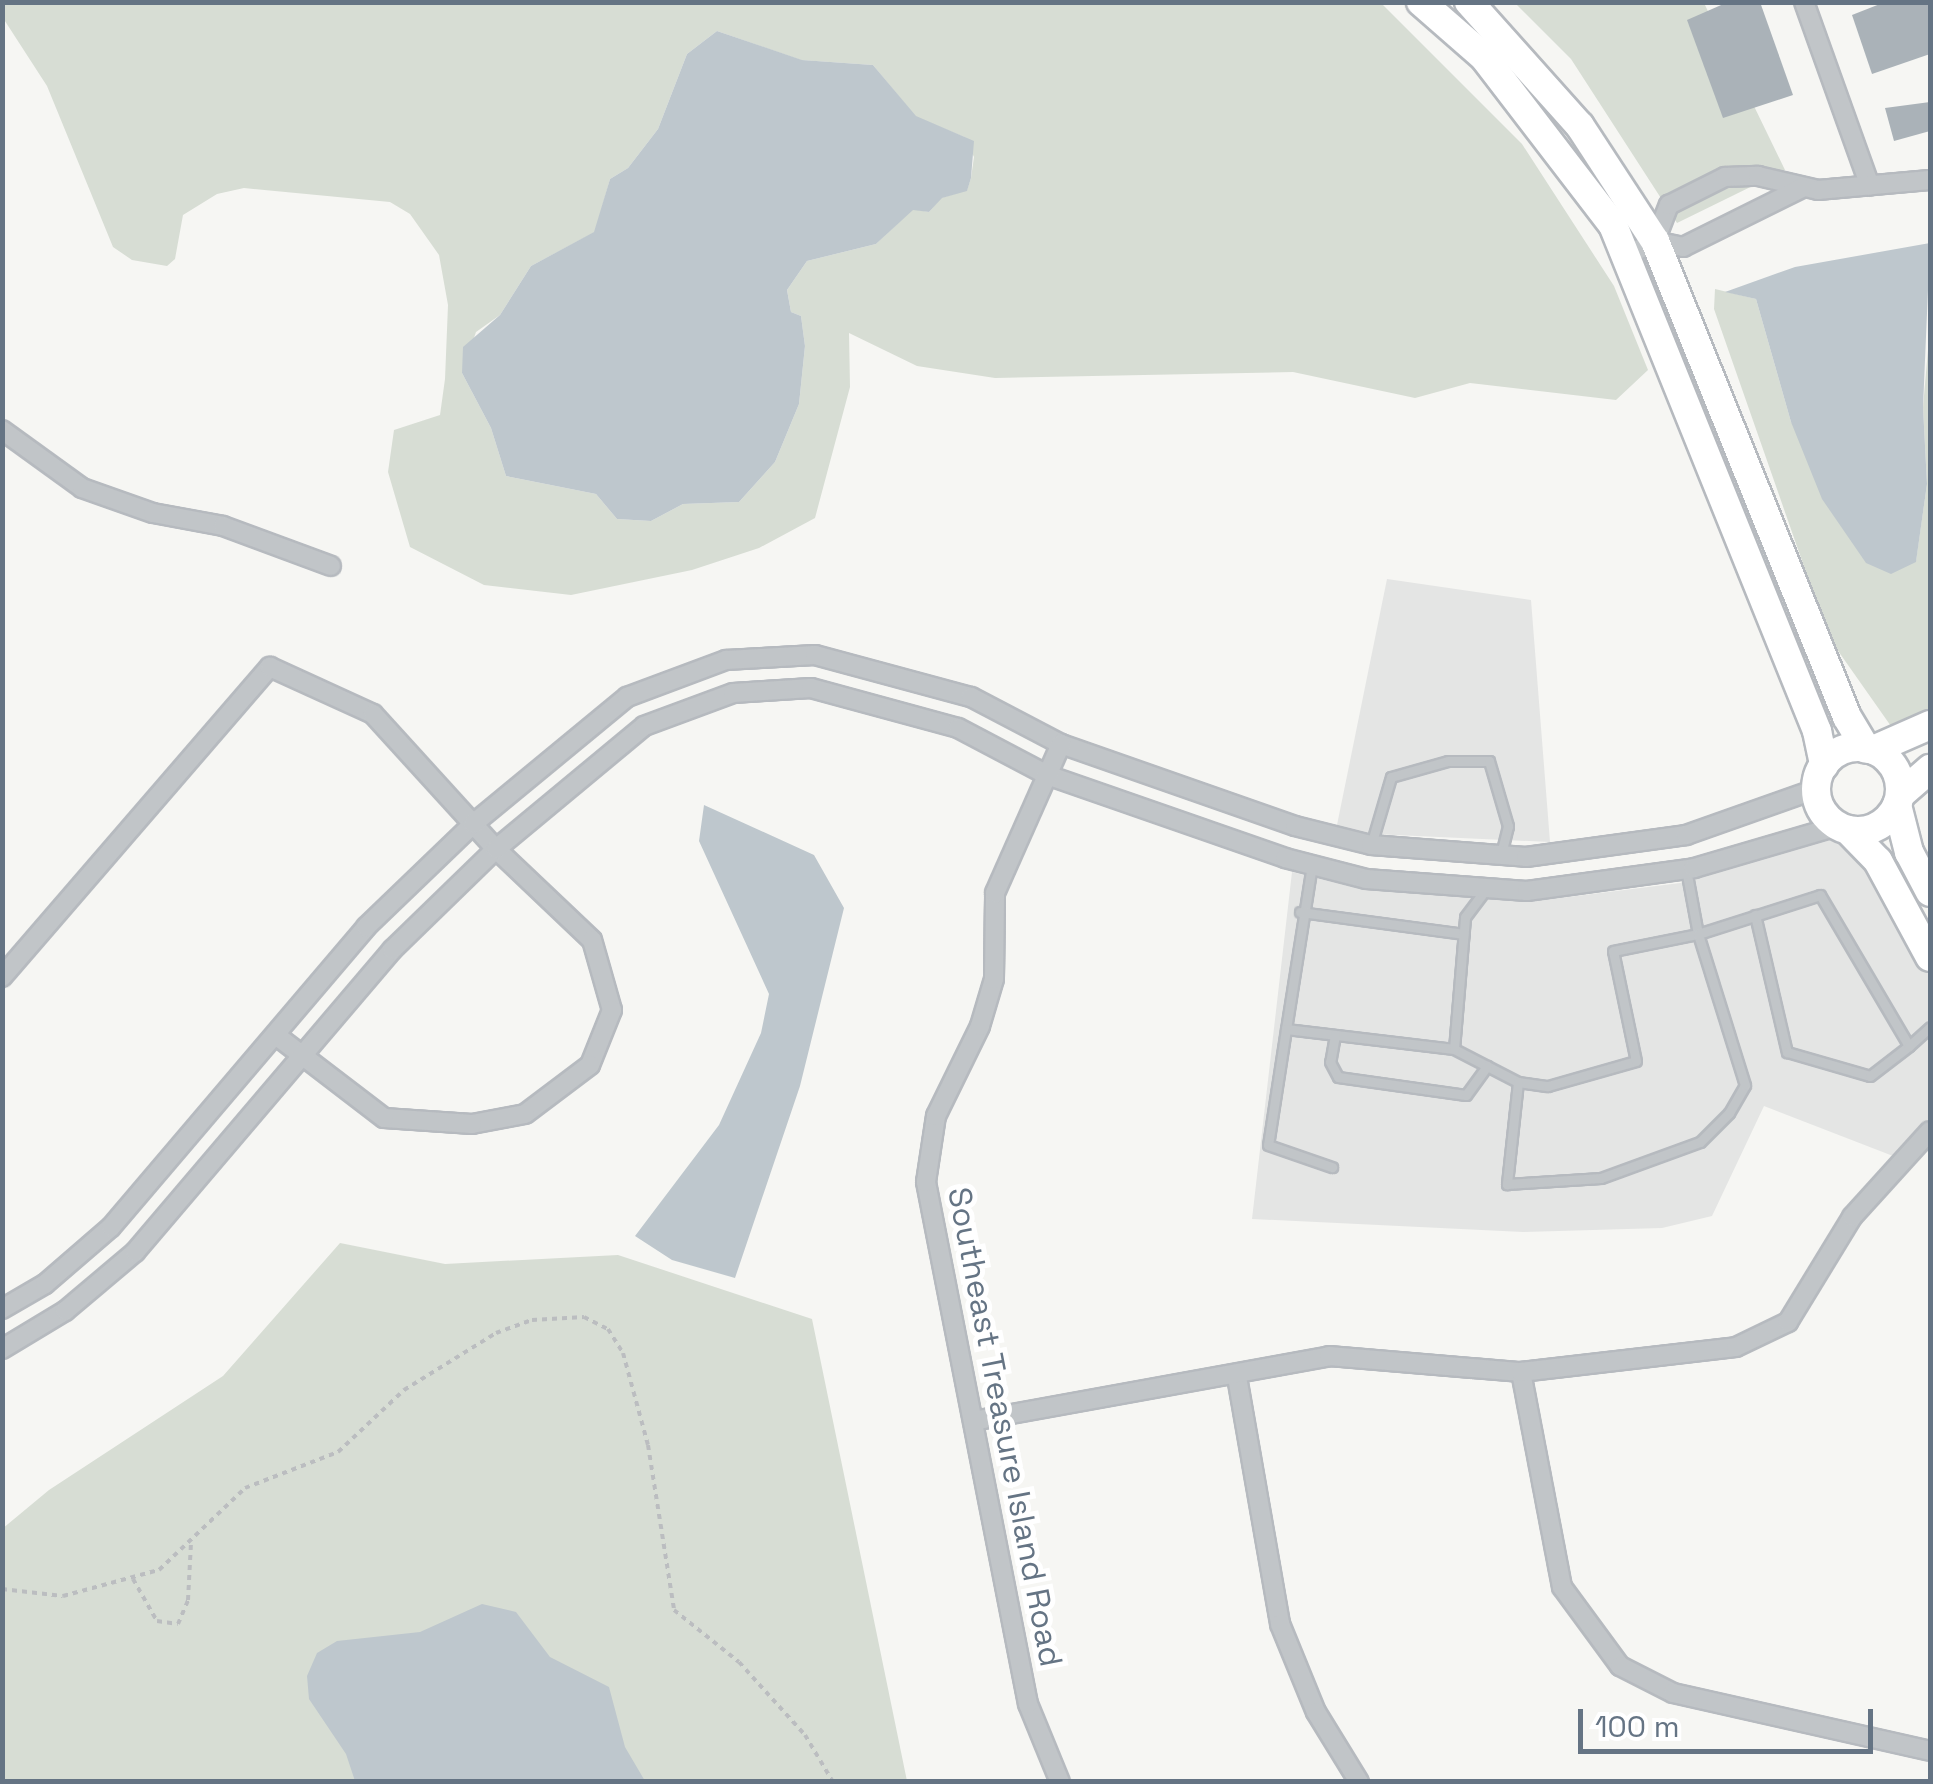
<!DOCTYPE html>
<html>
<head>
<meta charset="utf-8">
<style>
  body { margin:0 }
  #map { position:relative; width:1933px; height:1784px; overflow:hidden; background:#f6f6f3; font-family:"Space Grotesk",sans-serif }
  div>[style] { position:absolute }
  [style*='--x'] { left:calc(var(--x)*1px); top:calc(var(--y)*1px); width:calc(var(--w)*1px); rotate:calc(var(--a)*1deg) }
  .built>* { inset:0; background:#e4e5e4 }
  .green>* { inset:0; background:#d7ddd4 }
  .water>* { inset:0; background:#bec7cd }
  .building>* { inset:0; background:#aab2b8 }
  .path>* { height:4px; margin-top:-2px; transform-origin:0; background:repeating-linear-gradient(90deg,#bbbdc0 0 5px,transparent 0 10px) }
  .roads { filter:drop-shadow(2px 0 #b6babf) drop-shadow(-2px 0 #b6babf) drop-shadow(0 2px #b6babf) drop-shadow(0 -2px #b6babf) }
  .lane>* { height:9px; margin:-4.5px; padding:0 4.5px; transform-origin:4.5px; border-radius:4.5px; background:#c1c5c8 }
  .street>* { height:18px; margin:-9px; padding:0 9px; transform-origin:9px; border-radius:9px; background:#c1c5c8 }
  .secondary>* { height:28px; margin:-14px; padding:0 14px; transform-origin:14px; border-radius:14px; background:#fff }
  .secondary>.ring { margin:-14px; padding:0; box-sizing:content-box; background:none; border:28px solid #fff; border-radius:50% }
  span { translate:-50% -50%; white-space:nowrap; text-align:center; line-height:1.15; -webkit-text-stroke:10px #fff; paint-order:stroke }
  .street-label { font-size:32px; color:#657484 }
  .frame { position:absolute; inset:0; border:5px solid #657484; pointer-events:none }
  .scale { position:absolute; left:1578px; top:1709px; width:295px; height:45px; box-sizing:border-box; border:5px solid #657484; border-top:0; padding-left:12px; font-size:30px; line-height:35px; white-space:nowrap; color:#657484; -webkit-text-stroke:8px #fff; paint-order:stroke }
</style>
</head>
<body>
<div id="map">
  <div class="built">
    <div style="clip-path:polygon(1387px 579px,1531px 600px,1550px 842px,1373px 834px,1337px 825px)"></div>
    <div style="clip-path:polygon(1836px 837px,1870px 869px,1930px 977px,1930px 1117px,1893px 1156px,1764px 1106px,1712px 1216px,1662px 1228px,1523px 1232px,1252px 1219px,1292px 872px,1365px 890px,1528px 902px,1680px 883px)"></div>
  </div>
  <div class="green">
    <div style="clip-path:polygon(evenodd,2px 3px,1381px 3px,1522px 144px,1614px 286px,1648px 370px,1616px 400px,1470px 383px,1415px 398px,1293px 372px,995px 378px,917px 366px,849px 333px,850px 387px,815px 518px,759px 548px,692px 570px,571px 595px,484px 585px,410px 547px,388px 472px,394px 430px,440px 415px,445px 379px,448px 305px,439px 255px,410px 214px,390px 202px,244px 188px,217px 194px,183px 215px,175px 259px,167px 266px,132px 260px,113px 247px,47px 86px,3px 18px,2px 3px,717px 31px,801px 60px,873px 65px,916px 117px,964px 137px,974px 157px,971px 178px,967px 190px,941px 198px,929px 212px,913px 209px,876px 244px,807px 261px,787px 290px,791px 312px,801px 316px,805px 346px,799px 404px,775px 462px,739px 502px,683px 504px,651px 521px,617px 519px,596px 494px,506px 476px,491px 428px,462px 373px,476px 332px,500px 315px,531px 266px,595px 232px,610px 179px,628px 168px,658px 129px,687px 54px,717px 31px)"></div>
    <div style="clip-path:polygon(1515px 3px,1704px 3px,1785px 170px,1677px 223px,1571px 59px)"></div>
    <div style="clip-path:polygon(1715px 289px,1756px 299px,1791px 422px,1916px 561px,1927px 484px,1923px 407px,1930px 327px,1930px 712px,1893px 729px,1829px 638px,1714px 309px)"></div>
    <div style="clip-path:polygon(340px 1243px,445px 1264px,618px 1255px,812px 1319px,907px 1781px,3px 1781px,2px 1529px,49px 1490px,223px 1376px)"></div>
  </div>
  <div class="water">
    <div style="clip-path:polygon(717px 31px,802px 60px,873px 65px,916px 116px,974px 141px,971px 178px,967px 191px,942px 198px,929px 212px,913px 210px,876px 244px,807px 261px,787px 290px,791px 312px,801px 316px,805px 346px,799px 404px,775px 462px,739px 502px,683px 504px,651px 521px,617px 519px,596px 494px,506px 476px,491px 428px,462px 373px,463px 347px,500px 315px,531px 266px,594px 232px,610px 179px,628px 168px,658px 129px,687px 54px)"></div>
    <div style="clip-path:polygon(1930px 243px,1923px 407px,1927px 484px,1916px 562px,1891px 574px,1866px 563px,1822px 499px,1791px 422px,1756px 299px,1725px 292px,1795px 267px)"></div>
    <div style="clip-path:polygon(704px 805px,814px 855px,844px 908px,800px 1086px,735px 1278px,672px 1260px,635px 1236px,719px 1125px,761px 1033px,769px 994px,699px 841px)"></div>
    <div style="clip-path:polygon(482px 1604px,516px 1612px,550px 1657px,609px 1687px,625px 1747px,645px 1781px,355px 1781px,346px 1754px,309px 1699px,307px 1676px,317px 1653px,337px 1641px,420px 1632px)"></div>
  </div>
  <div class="building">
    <div style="clip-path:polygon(1728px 2px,1760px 2px,1793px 95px,1723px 118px,1687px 20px)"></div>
    <div style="clip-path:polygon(1885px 2px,1930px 2px,1930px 54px,1872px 74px,1852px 15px)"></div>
    <div style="clip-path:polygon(1930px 102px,1930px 131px,1894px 141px,1885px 108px)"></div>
  </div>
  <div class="path">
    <div style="--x:133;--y:1579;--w:48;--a:60.3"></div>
    <div style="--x:157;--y:1621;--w:21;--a:8"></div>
    <div style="--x:178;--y:1624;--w:26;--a:-67"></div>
    <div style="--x:188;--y:1600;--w:57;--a:-87"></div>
    <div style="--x:2;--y:1589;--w:61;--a:6.5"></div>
    <div style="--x:63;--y:1596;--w:99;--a:-15.2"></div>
    <div style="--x:159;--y:1570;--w:119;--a:-43.6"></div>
    <div style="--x:245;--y:1488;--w:100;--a:-21.2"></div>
    <div style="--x:338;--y:1452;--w:91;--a:-43.2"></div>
    <div style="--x:404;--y:1390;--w:108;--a:-31.8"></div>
    <div style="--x:496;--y:1333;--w:38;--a:-20"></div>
    <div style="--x:532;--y:1320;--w:52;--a:-3.3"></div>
    <div style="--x:584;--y:1317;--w:27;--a:27"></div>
    <div style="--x:608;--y:1329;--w:28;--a:58"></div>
    <div style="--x:623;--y:1353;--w:95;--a:74.8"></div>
    <div style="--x:648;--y:1445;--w:167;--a:81"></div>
    <div style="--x:674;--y:1610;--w:83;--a:38.7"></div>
    <div style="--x:739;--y:1662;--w:98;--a:47.9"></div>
    <div style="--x:805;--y:1735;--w:55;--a:59.2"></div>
  </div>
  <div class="roads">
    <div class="lane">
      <div style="--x:1371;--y:845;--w:71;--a:-73.6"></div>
      <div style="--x:1391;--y:777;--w:59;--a:-15.7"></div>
      <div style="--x:1448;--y:761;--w:41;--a:0"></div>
      <div style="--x:1489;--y:761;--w:68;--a:73.7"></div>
      <div style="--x:1508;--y:826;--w:29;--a:104"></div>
      <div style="--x:1312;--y:865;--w:166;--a:99"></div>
      <div style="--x:1286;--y:1029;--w:169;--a:6.8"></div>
      <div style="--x:1454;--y:1049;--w:72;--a:27.3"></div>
      <div style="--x:1518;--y:1082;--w:30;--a:8"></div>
      <div style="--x:1548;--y:1086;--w:91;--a:-15.9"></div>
      <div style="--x:1636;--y:1061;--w:112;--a:-101.8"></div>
      <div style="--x:1613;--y:951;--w:87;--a:-11.3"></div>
      <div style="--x:1698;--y:934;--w:66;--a:-100.5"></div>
      <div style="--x:1300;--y:912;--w:165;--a:7.6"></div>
      <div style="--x:1755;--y:915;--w:141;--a:76.9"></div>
      <div style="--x:1787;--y:1052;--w:86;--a:16.1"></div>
      <div style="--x:1870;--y:1076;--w:49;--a:-37.6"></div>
      <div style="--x:1286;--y:1029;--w:117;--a:98.8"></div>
      <div style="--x:1268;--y:1145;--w:68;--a:19"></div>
      <div style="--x:1335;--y:1035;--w:27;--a:100"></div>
      <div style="--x:1330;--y:1062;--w:17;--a:62"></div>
      <div style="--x:1338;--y:1077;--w:129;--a:8"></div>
      <div style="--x:1466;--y:1095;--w:36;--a:-54"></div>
      <div style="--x:1454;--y:1049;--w:132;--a:-85.2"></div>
      <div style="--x:1465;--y:917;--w:35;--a:-53"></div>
      <div style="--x:1518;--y:1082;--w:103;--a:96.2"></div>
      <div style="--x:1507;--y:1184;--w:94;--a:-3.7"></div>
      <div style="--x:1601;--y:1178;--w:105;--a:-20"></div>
      <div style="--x:1700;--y:1142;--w:41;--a:-45"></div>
      <div style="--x:1729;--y:1113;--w:32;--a:-60"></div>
      <div style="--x:1745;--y:1085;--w:158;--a:-107.3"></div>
      <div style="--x:1698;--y:934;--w:128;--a:-17.7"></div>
      <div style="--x:1820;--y:895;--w:175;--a:59.5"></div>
      <div style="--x:1909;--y:1046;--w:28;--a:-42"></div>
    </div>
    <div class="street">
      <div style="--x:1804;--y:2;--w:195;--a:70.3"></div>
      <div style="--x:1655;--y:241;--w:39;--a:-69"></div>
      <div style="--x:1669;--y:205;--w:63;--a:-26.6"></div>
      <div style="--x:1725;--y:177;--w:33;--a:-2"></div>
      <div style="--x:1758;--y:176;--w:62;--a:13.1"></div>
      <div style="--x:1818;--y:190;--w:112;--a:-5.1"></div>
      <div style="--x:1626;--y:256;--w:33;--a:-27"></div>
      <div style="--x:1655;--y:241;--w:29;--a:12"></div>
      <div style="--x:1683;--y:247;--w:133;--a:-26.4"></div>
      <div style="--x:2;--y:430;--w:99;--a:35.9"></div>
      <div style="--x:82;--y:488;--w:75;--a:19.4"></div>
      <div style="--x:153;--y:513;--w:71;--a:10.5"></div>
      <div style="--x:223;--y:526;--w:115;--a:20.3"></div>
      <div style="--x:2;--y:977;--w:410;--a:-49.2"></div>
      <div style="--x:270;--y:667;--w:113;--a:24.5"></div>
      <div style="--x:373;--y:714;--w:183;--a:47.7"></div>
      <div style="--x:496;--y:849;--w:132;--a:43.5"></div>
      <div style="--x:592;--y:940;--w:73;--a:74.1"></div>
      <div style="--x:612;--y:1010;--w:59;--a:111.8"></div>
      <div style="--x:590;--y:1065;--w:81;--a:143"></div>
      <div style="--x:525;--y:1114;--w:54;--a:169.3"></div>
      <div style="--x:472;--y:1124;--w:88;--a:-176.1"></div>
      <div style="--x:384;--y:1118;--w:133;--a:-142.6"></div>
      <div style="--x:2;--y:1309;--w:50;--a:-30.2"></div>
      <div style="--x:45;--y:1284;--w:87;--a:-40.8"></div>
      <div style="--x:111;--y:1227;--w:394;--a:-49.6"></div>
      <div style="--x:366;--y:927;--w:149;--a:-43.9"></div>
      <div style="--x:473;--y:824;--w:200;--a:-39.5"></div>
      <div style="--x:627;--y:697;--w:106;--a:-20.5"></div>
      <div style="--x:726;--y:660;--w:89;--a:-3.2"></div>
      <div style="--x:815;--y:655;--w:162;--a:15.1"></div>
      <div style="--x:971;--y:697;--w:102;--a:27.6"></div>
      <div style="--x:1061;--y:744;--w:248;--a:19.3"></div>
      <div style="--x:1295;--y:826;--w:78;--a:14"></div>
      <div style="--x:1371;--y:845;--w:155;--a:4.4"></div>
      <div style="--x:1526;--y:857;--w:162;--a:-7.8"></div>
      <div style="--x:1686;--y:835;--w:138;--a:-19.5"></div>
      <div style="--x:2;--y:1349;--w:74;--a:-31.1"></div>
      <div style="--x:65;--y:1311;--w:92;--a:-40.1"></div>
      <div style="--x:135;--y:1252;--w:397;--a:-49.6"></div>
      <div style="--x:392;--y:950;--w:145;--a:-44.2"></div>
      <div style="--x:496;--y:849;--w:192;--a:-39.7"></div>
      <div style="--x:644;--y:726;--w:95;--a:-20.3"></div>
      <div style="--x:733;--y:693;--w:78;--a:-3.7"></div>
      <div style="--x:811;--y:688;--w:152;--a:15.2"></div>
      <div style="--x:958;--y:728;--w:101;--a:27.8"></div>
      <div style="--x:1047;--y:775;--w:252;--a:19.2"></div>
      <div style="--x:1285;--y:858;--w:84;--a:14.5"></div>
      <div style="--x:1366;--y:879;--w:161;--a:4.3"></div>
      <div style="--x:1527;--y:891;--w:169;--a:-7.8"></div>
      <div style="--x:1694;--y:868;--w:150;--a:-16.3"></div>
      <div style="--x:1521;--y:1372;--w:219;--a:79.2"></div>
      <div style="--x:1562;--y:1587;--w:98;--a:53.7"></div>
      <div style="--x:1620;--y:1666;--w:59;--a:27"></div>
      <div style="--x:1673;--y:1693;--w:263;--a:12.7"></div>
      <div style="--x:1237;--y:1377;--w:251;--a:80.1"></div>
      <div style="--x:1280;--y:1624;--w:95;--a:67.8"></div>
      <div style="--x:1316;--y:1712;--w:82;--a:58.4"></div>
      <div style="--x:973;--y:1421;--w:362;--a:-10.3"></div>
      <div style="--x:1329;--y:1356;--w:193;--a:4.8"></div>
      <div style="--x:1521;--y:1372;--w:216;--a:-6.6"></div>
      <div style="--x:1736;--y:1347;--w:58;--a:-25.7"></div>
      <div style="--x:1788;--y:1322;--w:123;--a:-58.6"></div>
      <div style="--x:1852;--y:1217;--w:116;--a:-47.8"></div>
      <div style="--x:1060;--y:1782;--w:84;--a:-112.3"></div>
      <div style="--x:1028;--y:1704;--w:532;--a:-101.06"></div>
      <div style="--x:926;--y:1182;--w:67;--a:-81.4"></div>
      <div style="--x:936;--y:1116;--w:100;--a:-63.9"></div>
      <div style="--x:980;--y:1026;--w:49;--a:-73.4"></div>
      <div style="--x:994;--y:979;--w:86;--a:-89.3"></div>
      <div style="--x:995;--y:893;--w:163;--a:-66.1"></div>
    </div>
    <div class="secondary">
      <div style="--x:1421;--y:2;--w:84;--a:41.1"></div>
      <div style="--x:1484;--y:57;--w:212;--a:52.5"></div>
      <div style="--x:1613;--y:225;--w:546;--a:68.04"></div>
      <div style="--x:1817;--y:731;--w:35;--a:78"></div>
      <div style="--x:1469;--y:2;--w:166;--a:48.2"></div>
      <div style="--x:1580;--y:126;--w:137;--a:56.9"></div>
      <div style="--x:1655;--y:241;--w:513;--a:68.03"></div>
      <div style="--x:1847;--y:717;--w:37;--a:59"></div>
      <div class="ring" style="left:1816px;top:747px;width:56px;height:56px"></div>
      <div style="--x:1873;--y:750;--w:62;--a:-23.7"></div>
      <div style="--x:1900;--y:795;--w:40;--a:-41"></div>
      <div style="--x:1897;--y:805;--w:49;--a:75.7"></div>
      <div style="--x:1909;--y:852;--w:45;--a:62.3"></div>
      <div style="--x:1848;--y:830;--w:43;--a:45.9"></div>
      <div style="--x:1878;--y:861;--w:109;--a:61.6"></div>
    </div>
  </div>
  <div class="street-label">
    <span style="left:1005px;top:1427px;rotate:79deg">Southeast Treasure Island Road</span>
  </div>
  <div class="frame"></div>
  <div class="scale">100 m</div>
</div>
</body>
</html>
